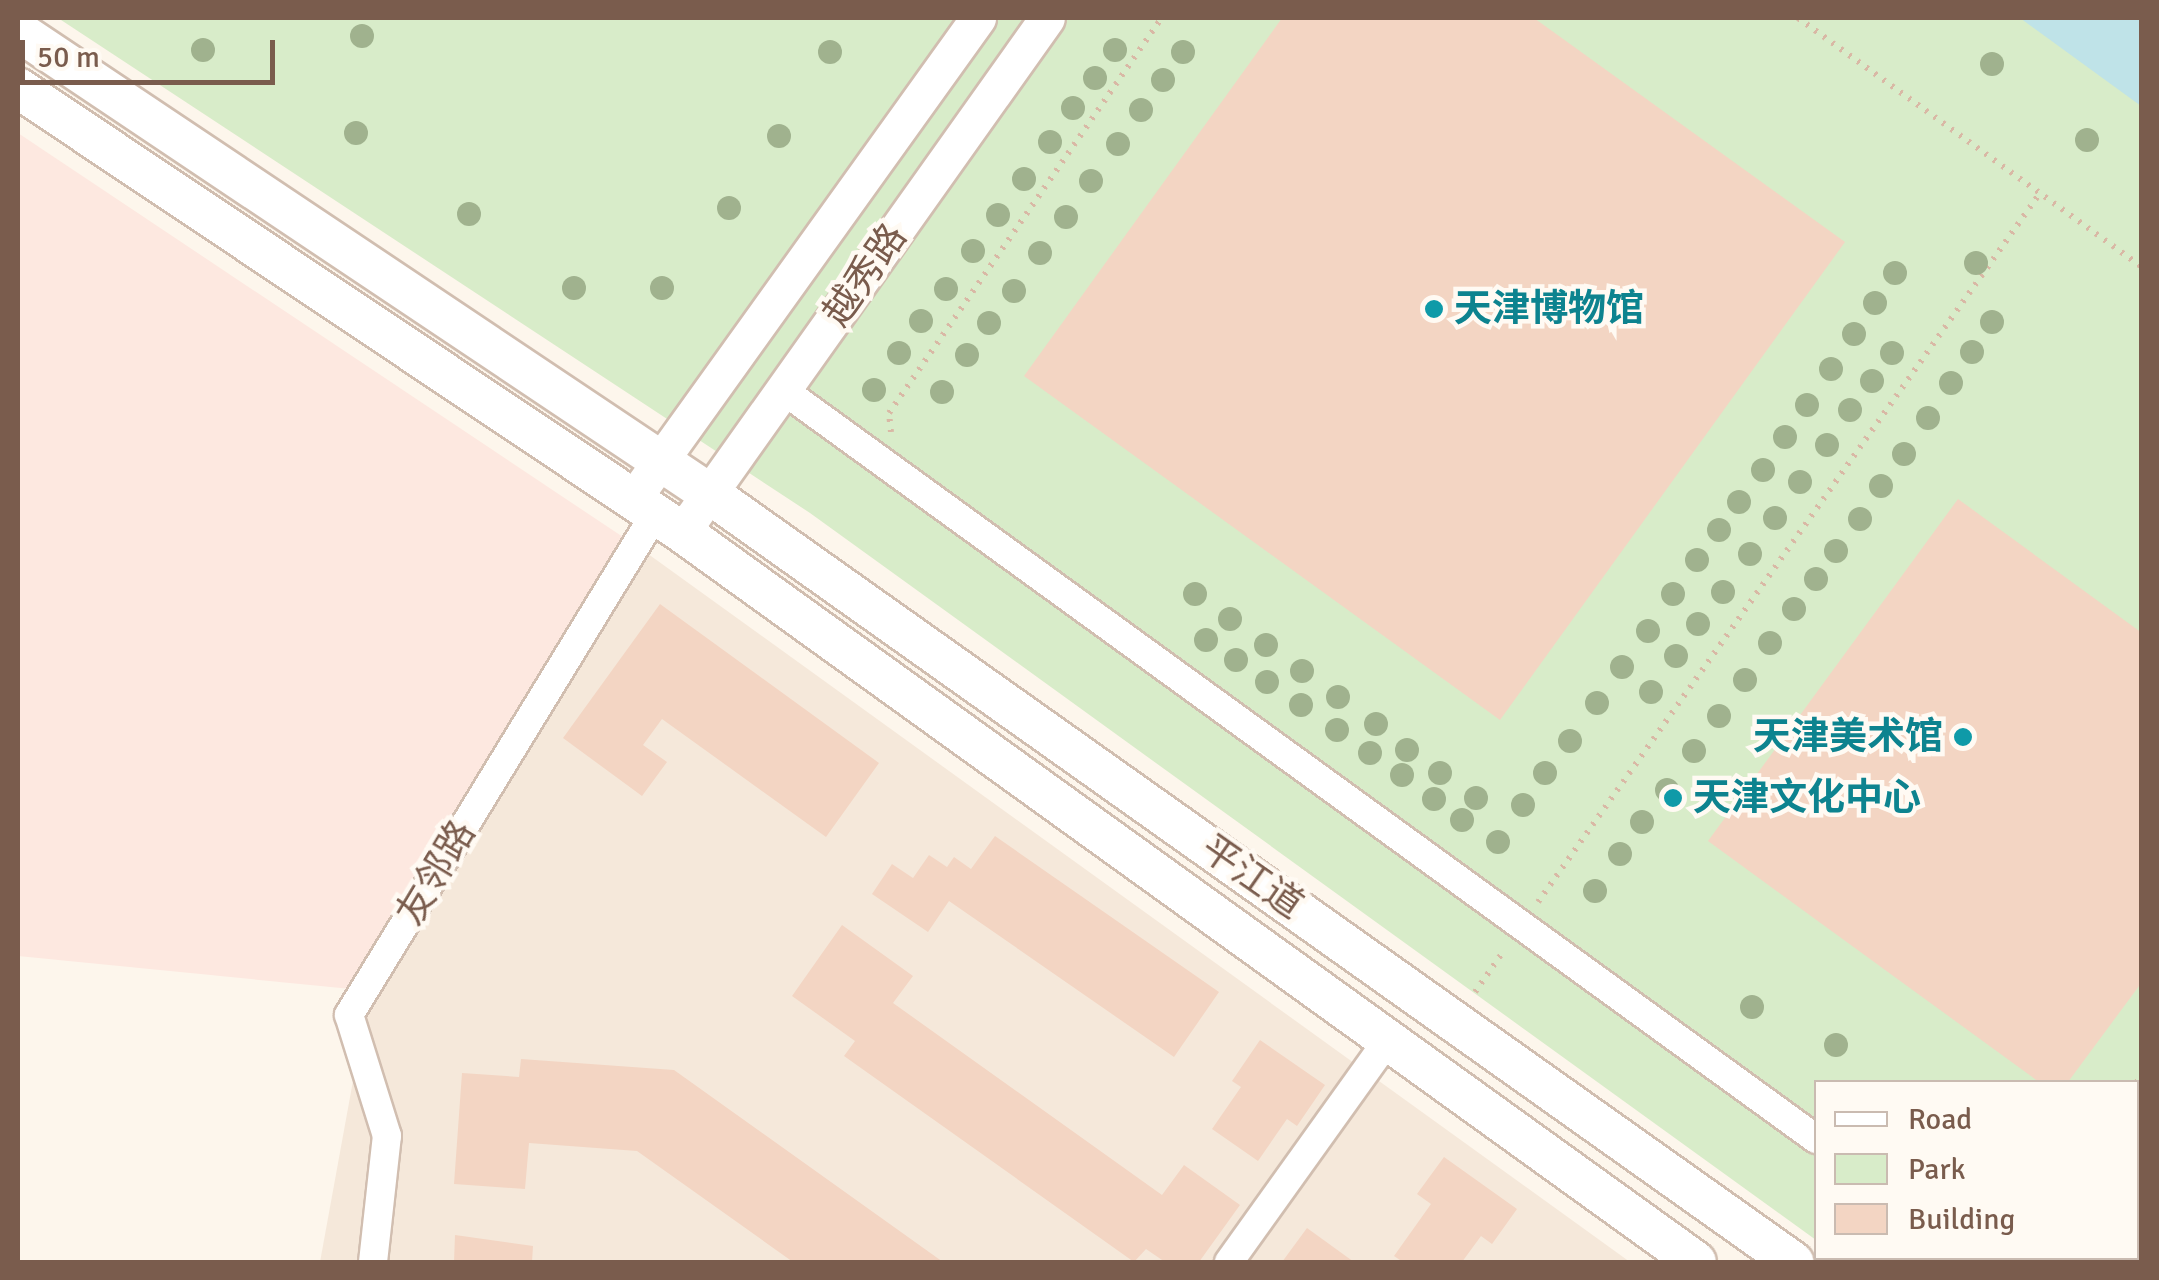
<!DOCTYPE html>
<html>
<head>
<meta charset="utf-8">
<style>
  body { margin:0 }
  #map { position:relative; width:2159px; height:1280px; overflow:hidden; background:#fdf6ec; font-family:Signika,"Noto Sans SC",sans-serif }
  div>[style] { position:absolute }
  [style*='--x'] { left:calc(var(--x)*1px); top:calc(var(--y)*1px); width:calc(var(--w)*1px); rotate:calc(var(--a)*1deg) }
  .residential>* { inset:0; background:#f5e8da }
  .commercial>* { inset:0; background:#fde8e0 }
  .green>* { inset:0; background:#d8ecc9 }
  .water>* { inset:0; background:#bfe3e8 }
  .building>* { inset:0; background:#f3d5c3 }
  .path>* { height:6px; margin-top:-3px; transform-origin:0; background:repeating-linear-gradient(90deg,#d9b8a5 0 2.5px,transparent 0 10.5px) }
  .roads { filter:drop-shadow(2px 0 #d1beb0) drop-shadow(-2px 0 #d1beb0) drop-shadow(0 2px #d1beb0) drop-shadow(0 -2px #d1beb0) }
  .minor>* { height:28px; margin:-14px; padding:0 14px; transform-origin:14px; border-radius:14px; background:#fff }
  .tertiary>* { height:35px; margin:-17.5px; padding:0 17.5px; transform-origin:17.5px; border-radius:17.5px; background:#fff }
  .secondary>* { height:40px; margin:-20px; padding:0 20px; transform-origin:20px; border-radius:20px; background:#fff }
  .trees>* { width:24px; height:24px; margin:-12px; border-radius:50%; background:#a0b28e }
  .dots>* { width:28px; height:28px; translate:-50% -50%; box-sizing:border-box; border:5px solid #fffaf3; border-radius:50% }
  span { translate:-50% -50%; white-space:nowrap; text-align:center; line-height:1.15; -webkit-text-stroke:9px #fffaf3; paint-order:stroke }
  .street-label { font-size:38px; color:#7a5c4d }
  .culture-label { font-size:38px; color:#0d838f; font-weight:700 }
  .left { translate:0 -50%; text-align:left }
  .right { translate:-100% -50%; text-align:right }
  .frame { position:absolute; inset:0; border:20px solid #7a5c4d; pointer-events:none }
  .legend { position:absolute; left:1814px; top:1080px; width:325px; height:180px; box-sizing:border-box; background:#fffaf3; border:2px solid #cabbb1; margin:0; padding:12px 18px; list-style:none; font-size:30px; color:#7a5c4d }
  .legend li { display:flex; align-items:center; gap:20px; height:50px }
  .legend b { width:50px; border:2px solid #cabbb1 }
  .scale { position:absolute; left:20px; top:40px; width:255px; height:45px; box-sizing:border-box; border:5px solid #7a5c4d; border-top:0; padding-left:12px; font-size:30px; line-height:35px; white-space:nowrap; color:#7a5c4d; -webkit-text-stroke:8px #fffaf3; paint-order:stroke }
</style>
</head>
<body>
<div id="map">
  <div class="residential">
    <div style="clip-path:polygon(644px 551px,1630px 1262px,320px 1262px,367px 1004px)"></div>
  </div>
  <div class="commercial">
    <div style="clip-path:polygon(18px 133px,623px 537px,351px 989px,18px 956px)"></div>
  </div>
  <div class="green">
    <div style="clip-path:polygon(58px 18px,2141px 18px,2141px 1262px,1840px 1258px,2136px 1258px,2136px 1082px,1816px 1082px,1816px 1240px,810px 513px)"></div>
  </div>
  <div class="water">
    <div style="clip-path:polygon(2020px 18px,2141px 18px,2141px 106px)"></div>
  </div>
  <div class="building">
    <div style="clip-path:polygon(1282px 18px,1534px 18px,1845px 242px,1500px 720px,1024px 376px)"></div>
    <div style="clip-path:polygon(1958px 499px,2142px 633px,2142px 982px,2068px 1082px,2039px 1082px,1708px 841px)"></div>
    <div style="clip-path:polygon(660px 604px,879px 763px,826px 837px,662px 719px,643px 745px,667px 762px,642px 796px,563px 738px)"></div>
    <div style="clip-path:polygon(995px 836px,1219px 992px,1174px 1057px,949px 901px,928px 932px,872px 894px,892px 864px,913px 878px,929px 855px,947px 867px,954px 857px,971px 869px)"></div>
    <div style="clip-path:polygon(842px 925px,913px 976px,893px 1003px,1162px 1195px,1184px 1165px,1240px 1205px,1199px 1262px,1165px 1262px,1146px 1249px,1134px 1262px,844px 1056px,855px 1041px,792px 996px)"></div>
    <div style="clip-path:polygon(1260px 1040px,1325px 1085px,1297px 1126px,1287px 1119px,1258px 1161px,1212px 1129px,1241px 1087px,1232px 1081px)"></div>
    <div style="clip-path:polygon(521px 1059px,674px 1070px,943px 1262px,793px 1262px,637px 1151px,529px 1143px,525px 1189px,454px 1184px,462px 1073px,519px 1077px)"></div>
    <div style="clip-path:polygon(1444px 1157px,1517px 1209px,1492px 1244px,1481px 1236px,1462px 1262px,1403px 1262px,1394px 1256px,1431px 1204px,1417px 1194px)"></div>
    <div style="clip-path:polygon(1307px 1228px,1354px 1262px,1282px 1262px)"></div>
    <div style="clip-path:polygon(455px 1235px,533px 1246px,532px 1262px,454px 1262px)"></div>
  </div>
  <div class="path">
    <div style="--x:1798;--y:18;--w:425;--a:35.9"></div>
    <div style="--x:891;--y:432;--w:19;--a:-96"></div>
    <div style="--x:889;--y:413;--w:480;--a:-55.4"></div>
    <div style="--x:1538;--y:902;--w:869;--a:-54.7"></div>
    <div style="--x:1475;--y:992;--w:52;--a:-55.1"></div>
    <div style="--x:2136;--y:1083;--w:9;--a:-49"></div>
  </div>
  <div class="roads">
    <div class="minor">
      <div style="--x:783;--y:390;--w:1276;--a:35.94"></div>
      <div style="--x:1983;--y:1258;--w:8;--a:30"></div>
      <div style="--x:373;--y:1262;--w:127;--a:-83.7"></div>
      <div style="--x:387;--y:1136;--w:127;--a:-107.4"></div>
      <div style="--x:349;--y:1015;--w:587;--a:-58.58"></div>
      <div style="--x:1229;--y:1262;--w:269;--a:-54.4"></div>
    </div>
    <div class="tertiary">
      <div style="--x:633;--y:499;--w:592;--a:-54.35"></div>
      <div style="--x:682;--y:532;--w:630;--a:-54.62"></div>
    </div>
    <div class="secondary">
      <div style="--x:18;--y:31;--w:833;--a:33.79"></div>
      <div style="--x:710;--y:494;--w:1328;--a:35.34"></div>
      <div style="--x:18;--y:88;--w:799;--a:33.77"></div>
      <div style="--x:682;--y:532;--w:1249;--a:35.75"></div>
    </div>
  </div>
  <div class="trees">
    <div style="left:362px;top:36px"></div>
    <div style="left:203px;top:50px"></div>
    <div style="left:1115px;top:50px"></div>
    <div style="left:830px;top:52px"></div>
    <div style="left:1183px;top:52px"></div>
    <div style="left:1992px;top:64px"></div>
    <div style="left:1095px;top:78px"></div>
    <div style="left:1163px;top:80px"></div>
    <div style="left:1073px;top:108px"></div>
    <div style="left:1141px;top:110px"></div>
    <div style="left:356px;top:133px"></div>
    <div style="left:779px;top:136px"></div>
    <div style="left:2087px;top:140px"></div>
    <div style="left:1050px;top:142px"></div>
    <div style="left:1118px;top:144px"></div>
    <div style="left:1024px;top:179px"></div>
    <div style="left:1091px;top:181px"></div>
    <div style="left:729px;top:208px"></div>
    <div style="left:469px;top:214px"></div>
    <div style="left:998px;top:215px"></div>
    <div style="left:1066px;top:217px"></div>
    <div style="left:973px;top:251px"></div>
    <div style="left:1040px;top:253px"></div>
    <div style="left:1976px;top:263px"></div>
    <div style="left:1895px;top:273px"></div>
    <div style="left:574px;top:288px"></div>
    <div style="left:662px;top:288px"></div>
    <div style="left:946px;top:289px"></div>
    <div style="left:1014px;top:291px"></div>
    <div style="left:1875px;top:303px"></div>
    <div style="left:921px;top:321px"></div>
    <div style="left:1992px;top:322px"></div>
    <div style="left:989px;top:323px"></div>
    <div style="left:1854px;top:334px"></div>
    <div style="left:1972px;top:352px"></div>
    <div style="left:899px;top:353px"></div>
    <div style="left:1892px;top:353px"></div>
    <div style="left:967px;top:355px"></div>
    <div style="left:1831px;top:369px"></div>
    <div style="left:1872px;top:381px"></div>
    <div style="left:1951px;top:383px"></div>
    <div style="left:874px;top:390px"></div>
    <div style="left:942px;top:392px"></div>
    <div style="left:1807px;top:405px"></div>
    <div style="left:1850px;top:410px"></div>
    <div style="left:1928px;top:418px"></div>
    <div style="left:1785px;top:437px"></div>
    <div style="left:1827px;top:445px"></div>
    <div style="left:1904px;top:454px"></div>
    <div style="left:1763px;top:470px"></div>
    <div style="left:1800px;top:482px"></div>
    <div style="left:1881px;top:486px"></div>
    <div style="left:1739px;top:502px"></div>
    <div style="left:1775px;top:518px"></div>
    <div style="left:1860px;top:519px"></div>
    <div style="left:1719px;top:530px"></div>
    <div style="left:1836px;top:551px"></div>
    <div style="left:1750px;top:554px"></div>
    <div style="left:1697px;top:560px"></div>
    <div style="left:1816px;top:579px"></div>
    <div style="left:1723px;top:592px"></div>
    <div style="left:1195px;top:594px"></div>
    <div style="left:1673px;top:594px"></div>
    <div style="left:1794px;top:609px"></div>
    <div style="left:1230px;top:619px"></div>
    <div style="left:1698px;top:624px"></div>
    <div style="left:1648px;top:631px"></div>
    <div style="left:1206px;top:640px"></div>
    <div style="left:1770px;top:643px"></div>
    <div style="left:1266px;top:645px"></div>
    <div style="left:1676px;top:656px"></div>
    <div style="left:1236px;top:660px"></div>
    <div style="left:1622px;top:667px"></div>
    <div style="left:1302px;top:671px"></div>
    <div style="left:1745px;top:680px"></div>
    <div style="left:1267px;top:682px"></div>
    <div style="left:1651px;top:692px"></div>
    <div style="left:1338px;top:697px"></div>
    <div style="left:1597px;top:703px"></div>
    <div style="left:1301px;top:705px"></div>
    <div style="left:1719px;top:716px"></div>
    <div style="left:1376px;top:724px"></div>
    <div style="left:1337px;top:730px"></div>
    <div style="left:1570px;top:741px"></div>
    <div style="left:1407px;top:750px"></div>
    <div style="left:1694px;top:751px"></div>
    <div style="left:1370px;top:753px"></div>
    <div style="left:1440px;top:773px"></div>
    <div style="left:1545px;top:773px"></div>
    <div style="left:1402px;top:775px"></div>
    <div style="left:1667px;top:790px"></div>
    <div style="left:1476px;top:798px"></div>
    <div style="left:1434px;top:799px"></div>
    <div style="left:1523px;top:805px"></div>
    <div style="left:1462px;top:820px"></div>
    <div style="left:1642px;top:822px"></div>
    <div style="left:1498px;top:842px"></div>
    <div style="left:1620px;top:854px"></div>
    <div style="left:1595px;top:891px"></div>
    <div style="left:1752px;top:1007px"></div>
    <div style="left:1836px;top:1045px"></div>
  </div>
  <div class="dots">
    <div style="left:1434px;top:309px;background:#0f9aa8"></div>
    <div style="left:1963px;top:737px;background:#0f9aa8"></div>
    <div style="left:1673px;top:798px;background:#0f9aa8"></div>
  </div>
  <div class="street-label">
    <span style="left:865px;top:275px;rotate:-55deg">越秀路</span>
    <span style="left:436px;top:873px;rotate:-59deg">友邻路</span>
    <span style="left:1252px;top:877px;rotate:35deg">平江道</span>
  </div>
  <div class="culture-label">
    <span class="left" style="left:1454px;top:309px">天津博物馆</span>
    <span class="right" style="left:1943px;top:737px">天津美术馆</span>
    <span class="left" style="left:1693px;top:798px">天津文化中心</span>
  </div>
  <div class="frame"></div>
  <ul class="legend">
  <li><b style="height:12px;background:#fff"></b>Road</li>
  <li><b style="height:28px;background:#d8ecc9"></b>Park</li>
  <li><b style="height:28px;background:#f3d5c3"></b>Building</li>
  </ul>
  <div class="scale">50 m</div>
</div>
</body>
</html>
